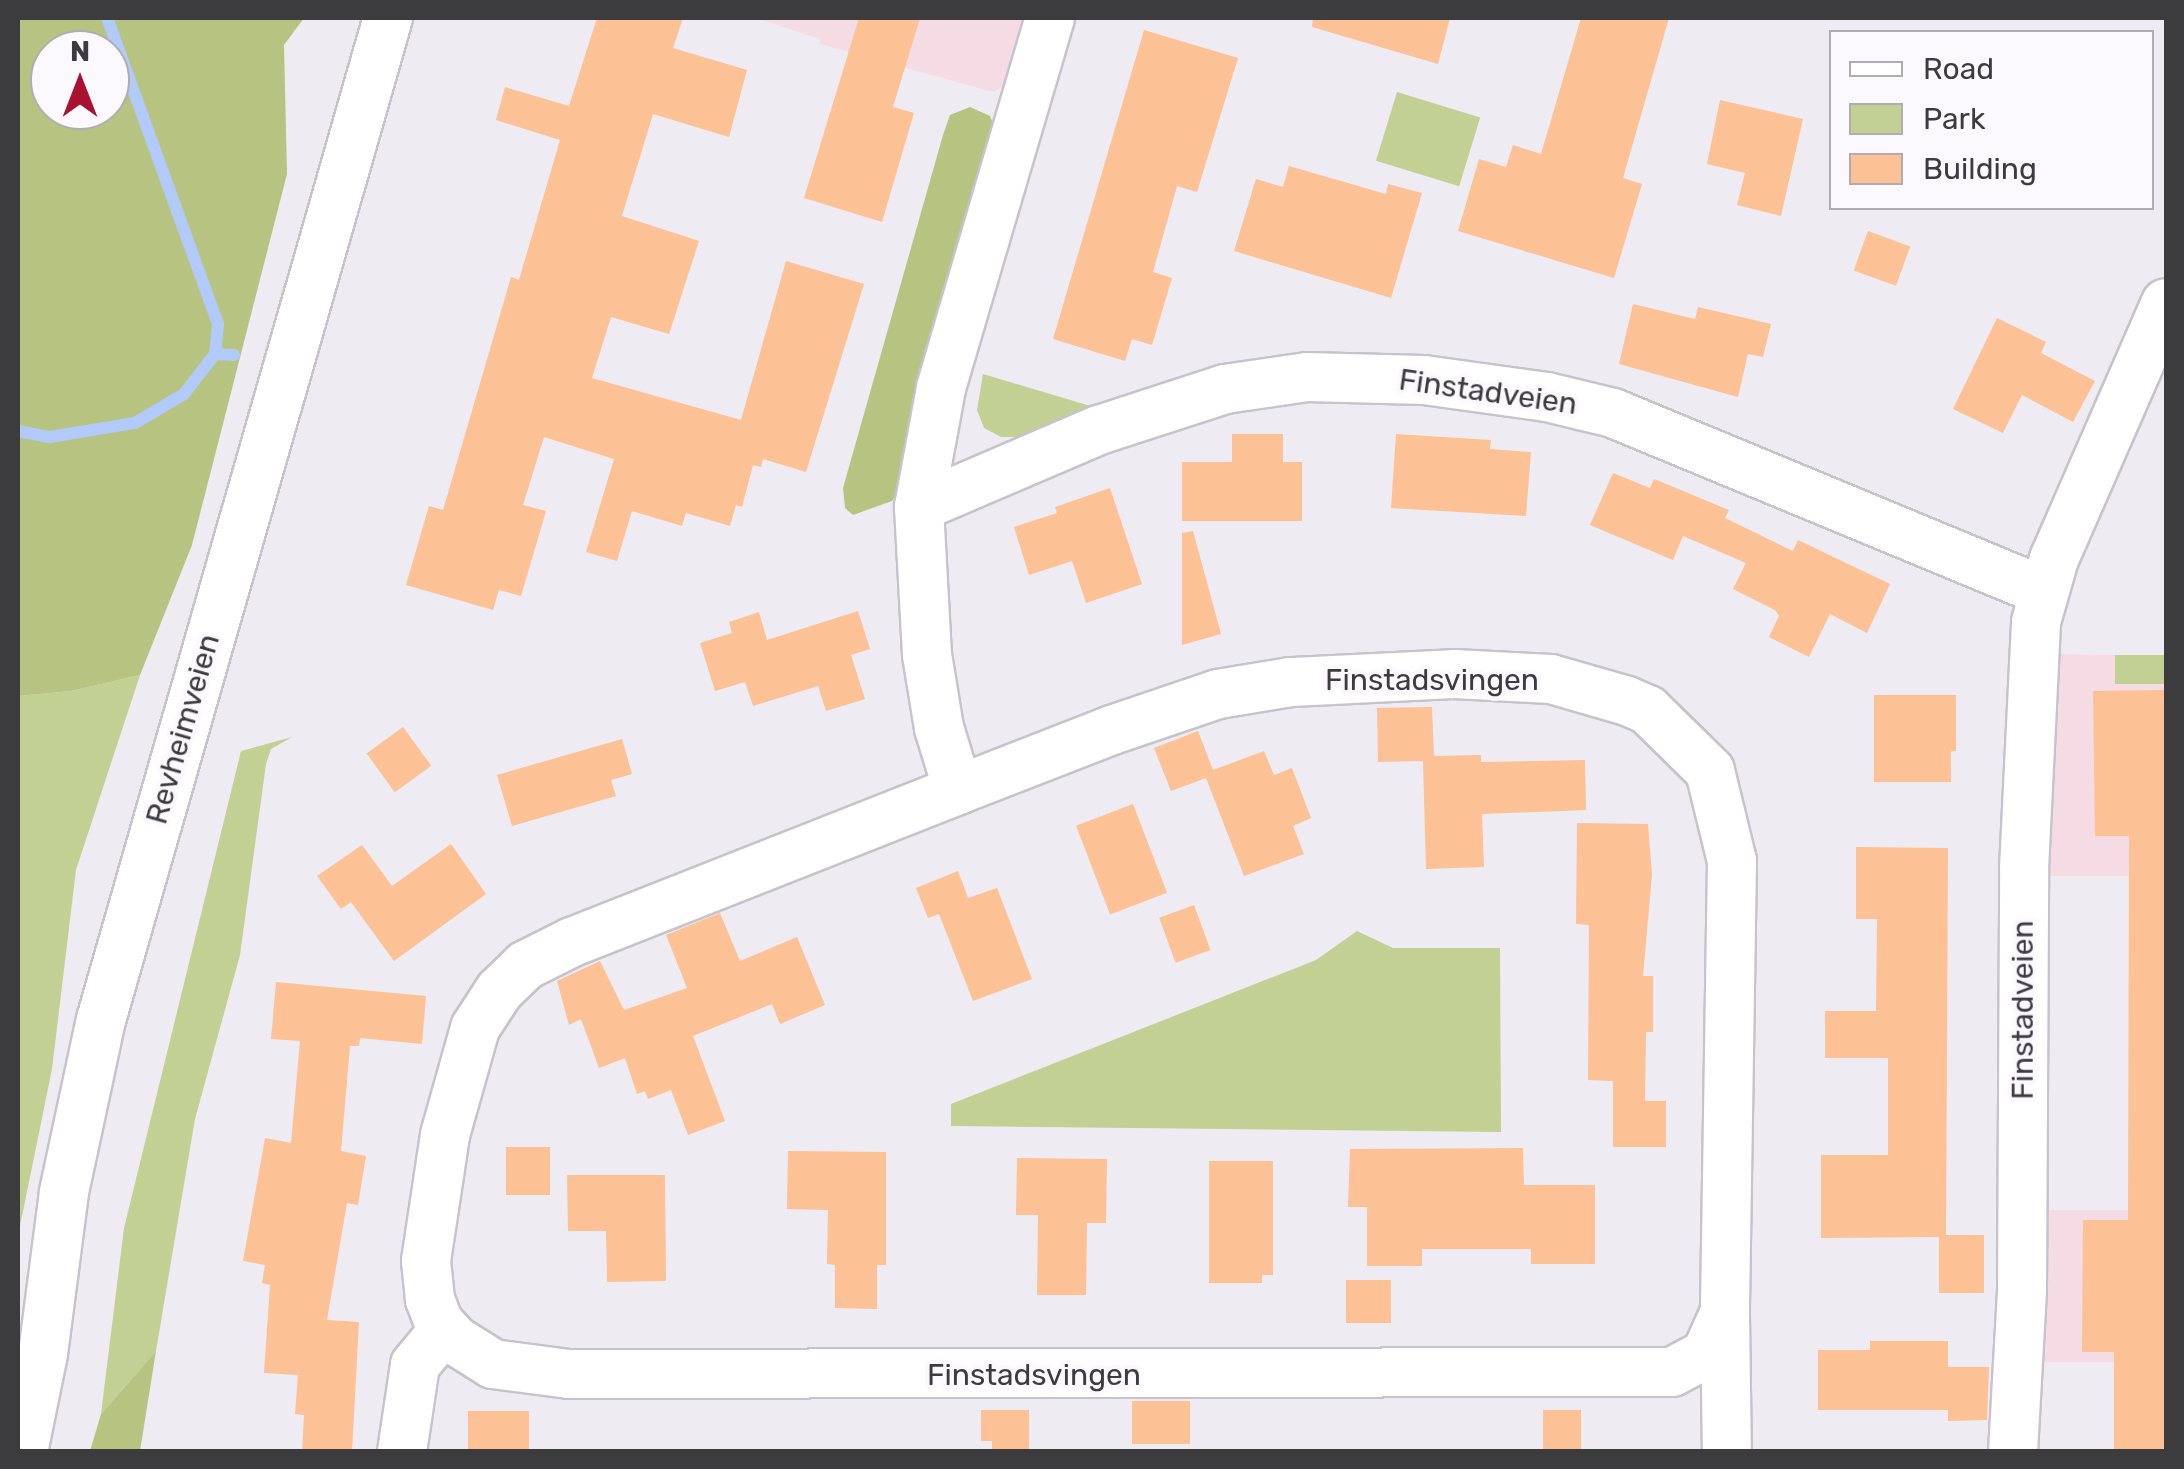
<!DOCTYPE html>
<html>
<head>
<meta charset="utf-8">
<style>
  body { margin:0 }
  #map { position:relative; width:2184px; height:1469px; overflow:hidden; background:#eeebf3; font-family:Rubik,sans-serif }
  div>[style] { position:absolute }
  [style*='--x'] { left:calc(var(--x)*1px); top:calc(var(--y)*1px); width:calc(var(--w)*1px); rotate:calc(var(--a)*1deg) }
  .industrial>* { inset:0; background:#f5dbe3; transform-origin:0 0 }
  .green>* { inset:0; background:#c3d093; transform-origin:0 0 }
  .forest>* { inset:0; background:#b6c381 }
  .stream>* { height:12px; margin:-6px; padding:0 6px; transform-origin:6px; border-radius:6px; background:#b2cafa }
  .building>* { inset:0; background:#fcc194; transform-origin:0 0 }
  .roads { filter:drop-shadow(2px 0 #c6c3cb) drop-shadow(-2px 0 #c6c3cb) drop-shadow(0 2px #c6c3cb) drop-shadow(0 -2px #c6c3cb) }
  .minor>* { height:48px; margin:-24px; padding:0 24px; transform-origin:24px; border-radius:24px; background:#fff }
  span { translate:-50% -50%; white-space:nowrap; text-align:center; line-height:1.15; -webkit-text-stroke:9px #fbf9fe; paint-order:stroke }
  .street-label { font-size:30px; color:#3c3b3e }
  .frame { position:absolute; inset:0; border:20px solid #3c3b3e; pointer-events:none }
  .legend { position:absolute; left:1829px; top:30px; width:325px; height:180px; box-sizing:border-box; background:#fbf9fe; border:2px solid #afadb1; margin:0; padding:12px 18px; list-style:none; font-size:30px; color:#3c3b3e }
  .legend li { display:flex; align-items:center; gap:20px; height:50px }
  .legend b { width:50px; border:2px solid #afadb1 }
  .north { position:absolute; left:30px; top:30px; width:100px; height:100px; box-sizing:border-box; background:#fbf9fe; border:2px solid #afadb1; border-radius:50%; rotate:0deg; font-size:28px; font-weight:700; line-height:40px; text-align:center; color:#3c3b3e }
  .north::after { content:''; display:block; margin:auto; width:35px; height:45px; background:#a91131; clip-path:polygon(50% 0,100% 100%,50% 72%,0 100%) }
</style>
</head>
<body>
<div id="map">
  <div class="industrial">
    <div style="clip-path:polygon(757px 18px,1029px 18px,1006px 85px,993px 92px,820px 44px,820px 39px)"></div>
    <div style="clip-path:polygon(2044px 654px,2115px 655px,2116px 684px,2166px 684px,2166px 876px,2038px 876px)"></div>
    <div style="left:2037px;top:1210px;width:129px;height:152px"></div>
  </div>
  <div class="green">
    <div style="left:1397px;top:92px;width:87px;height:72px;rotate:17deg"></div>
    <div style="clip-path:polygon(983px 374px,1097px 408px,1022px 437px,1001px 437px,984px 428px,977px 410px)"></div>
    <div style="left:2115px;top:655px;width:51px;height:29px"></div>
    <div style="clip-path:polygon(140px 675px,76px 870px,52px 1069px,20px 1226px,18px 696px,71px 691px)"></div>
    <div style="clip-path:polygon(292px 737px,271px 749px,266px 764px,240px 955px,195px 1119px,156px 1351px,101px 1414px,124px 1228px,241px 751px)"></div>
    <div style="clip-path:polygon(1357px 931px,1393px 948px,1500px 948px,1501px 1132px,951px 1126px,951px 1104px,1316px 960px)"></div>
  </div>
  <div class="forest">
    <div style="clip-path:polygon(evenodd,18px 18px,304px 18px,284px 45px,287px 174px,192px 545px,140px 675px,71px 691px,18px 696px,18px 18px,50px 50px,110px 50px,110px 110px,50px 110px,50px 50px)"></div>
    <div style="clip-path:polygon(970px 107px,990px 116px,994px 126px,902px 484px,892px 501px,853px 515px,845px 508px,843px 488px,943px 135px,950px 115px)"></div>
    <div style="clip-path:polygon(156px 1351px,140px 1451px,90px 1451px,101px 1414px)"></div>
  </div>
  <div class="stream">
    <div style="--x:215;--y:354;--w:19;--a:3"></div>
    <div style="--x:18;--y:431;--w:33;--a:11"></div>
    <div style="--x:50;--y:437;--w:86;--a:-9.4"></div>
    <div style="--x:135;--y:423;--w:57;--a:-30.6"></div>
    <div style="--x:184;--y:394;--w:51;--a:-52.2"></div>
    <div style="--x:215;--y:354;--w:30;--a:-84"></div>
    <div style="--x:218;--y:324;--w:326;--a:-109.9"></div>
  </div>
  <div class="building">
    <div style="clip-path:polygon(597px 18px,683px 18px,673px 48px,747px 70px,729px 137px,653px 114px,622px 216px,699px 241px,669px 334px,611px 317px,592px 378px,741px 420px,786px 261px,864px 284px,806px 472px,763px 459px,761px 467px,753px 465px,742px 507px,736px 505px,730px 526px,686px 513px,682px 526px,632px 511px,617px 561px,586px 552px,614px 459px,544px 437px,523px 505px,546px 511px,521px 596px,499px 590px,493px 610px,406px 585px,429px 506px,443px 510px,511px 277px,519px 280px,560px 140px,496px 120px,505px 87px,569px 106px)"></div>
    <div style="clip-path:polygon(859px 18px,920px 18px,893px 107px,914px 113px,882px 222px,804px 198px)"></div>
    <div style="clip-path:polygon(1313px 18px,1450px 18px,1438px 64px,1312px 27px)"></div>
    <div style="clip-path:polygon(1581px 18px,1669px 18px,1623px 178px,1642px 184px,1614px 278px,1458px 231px,1479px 159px,1506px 167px,1513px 145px,1541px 154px)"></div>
    <div style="clip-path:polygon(1144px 30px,1238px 58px,1197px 192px,1177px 186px,1153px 272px,1172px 278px,1152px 345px,1132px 339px,1125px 361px,1053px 339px)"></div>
    <div style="clip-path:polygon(1720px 100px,1803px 119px,1781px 216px,1737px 205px,1745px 173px,1707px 164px)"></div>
    <div style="clip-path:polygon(1289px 166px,1386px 194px,1388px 184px,1422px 193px,1391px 298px,1234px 251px,1256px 179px,1283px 187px)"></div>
    <div style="left:1868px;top:231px;width:45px;height:42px;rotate:20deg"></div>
    <div style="clip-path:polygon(1633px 304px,1695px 319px,1698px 307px,1771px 324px,1763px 357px,1748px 354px,1738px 397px,1619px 364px)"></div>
    <div style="clip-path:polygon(1997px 318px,2046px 342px,2041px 353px,2095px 381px,2073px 422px,2022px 395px,2003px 433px,1953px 409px)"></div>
    <div style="clip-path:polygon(1232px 434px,1283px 434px,1283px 462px,1302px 462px,1302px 521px,1182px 521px,1182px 462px,1232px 462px)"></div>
    <div style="clip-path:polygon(1396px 434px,1491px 440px,1490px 449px,1531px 452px,1526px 516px,1391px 508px)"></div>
    <div style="clip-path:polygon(1613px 473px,1650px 488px,1654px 479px,1729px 510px,1725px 518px,1793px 551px,1798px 540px,1890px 584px,1867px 633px,1830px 614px,1809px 657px,1769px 637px,1779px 616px,1775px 610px,1733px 589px,1746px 563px,1683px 536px,1673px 560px,1590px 525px)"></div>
    <div style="clip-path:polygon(1110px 488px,1142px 584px,1086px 603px,1072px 561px,1029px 575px,1014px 527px,1057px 513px,1055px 507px)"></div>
    <div style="clip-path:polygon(1193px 531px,1221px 634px,1182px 645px,1182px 533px)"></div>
    <div style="clip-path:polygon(858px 611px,870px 649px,851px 655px,865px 699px,826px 711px,818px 686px,753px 706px,745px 682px,715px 691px,700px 643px,732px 633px,729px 622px,759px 612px,767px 640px)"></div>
    <div style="clip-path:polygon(2166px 690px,2166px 1452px,2114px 1452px,2114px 1352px,2082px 1352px,2083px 1220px,2128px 1220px,2129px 836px,2095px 836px,2093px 691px)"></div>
    <div style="clip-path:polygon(1874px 695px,1956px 695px,1956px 751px,1951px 751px,1951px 782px,1874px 782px)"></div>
    <div style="clip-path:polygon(1432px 707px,1434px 756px,1481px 755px,1481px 762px,1585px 760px,1586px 810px,1482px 814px,1484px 867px,1426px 869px,1423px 761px,1378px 762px,1377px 708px)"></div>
    <div style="left:403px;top:727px;width:48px;height:45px;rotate:54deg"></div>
    <div style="clip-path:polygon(1198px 731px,1213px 770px,1264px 751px,1274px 775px,1292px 768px,1311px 818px,1293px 826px,1304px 854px,1244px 876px,1206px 778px,1171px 791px,1154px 748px)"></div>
    <div style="clip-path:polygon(622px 739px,632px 774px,611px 780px,616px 796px,512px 826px,497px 775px)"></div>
    <div style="left:1133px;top:804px;width:95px;height:61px;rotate:69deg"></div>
    <div style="clip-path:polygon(1577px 823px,1648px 824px,1652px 875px,1643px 976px,1653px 976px,1653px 1032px,1646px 1032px,1645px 1101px,1666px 1101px,1666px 1147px,1613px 1147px,1613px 1081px,1588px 1080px,1589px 925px,1576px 924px)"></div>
    <div style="clip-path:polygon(451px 844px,486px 894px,394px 961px,351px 902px,341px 909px,317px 876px,362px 845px,392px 886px)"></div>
    <div style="clip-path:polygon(1856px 847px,1948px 848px,1946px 1235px,1984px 1235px,1984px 1293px,1939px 1293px,1939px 1237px,1821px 1238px,1821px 1155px,1888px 1155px,1888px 1058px,1825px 1058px,1825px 1011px,1876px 1011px,1877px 919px,1856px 919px)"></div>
    <div style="clip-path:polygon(958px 871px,968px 898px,997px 888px,1032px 979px,973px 1001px,939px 914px,928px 918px,916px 888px)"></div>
    <div style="left:1194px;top:905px;width:48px;height:37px;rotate:70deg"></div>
    <div style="clip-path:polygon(720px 913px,740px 961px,797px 937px,825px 1005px,780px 1024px,772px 1004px,693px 1036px,725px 1121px,688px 1135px,671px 1090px,648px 1099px,645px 1091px,637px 1094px,625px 1058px,599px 1068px,581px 1019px,569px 1025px,557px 981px,600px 961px,624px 1010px,687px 988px,666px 935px)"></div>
    <div style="clip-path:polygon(276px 982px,426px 996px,422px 1044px,360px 1038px,359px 1046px,350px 1046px,341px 1151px,366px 1156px,358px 1205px,347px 1203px,327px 1320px,359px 1322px,352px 1452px,302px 1452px,304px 1415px,295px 1414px,298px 1375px,264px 1373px,270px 1285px,262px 1283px,265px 1265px,243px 1261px,265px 1138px,291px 1143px,300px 1041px,271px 1039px)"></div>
    <div style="left:506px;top:1147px;width:44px;height:48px"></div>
    <div style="clip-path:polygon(1523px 1148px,1524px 1185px,1595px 1185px,1595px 1264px,1531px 1264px,1531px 1249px,1422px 1249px,1422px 1266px,1367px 1266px,1367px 1207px,1348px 1207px,1350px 1149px)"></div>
    <div style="clip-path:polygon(788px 1151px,886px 1152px,886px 1265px,877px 1265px,877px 1309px,835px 1308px,835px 1265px,827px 1264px,828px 1210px,787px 1209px)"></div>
    <div style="clip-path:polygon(1017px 1158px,1107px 1159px,1106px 1223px,1087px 1223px,1086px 1295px,1037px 1295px,1038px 1215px,1016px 1215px)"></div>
    <div style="clip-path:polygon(1209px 1161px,1273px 1161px,1273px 1275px,1262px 1275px,1262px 1283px,1209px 1283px)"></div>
    <div style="clip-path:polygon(567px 1175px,665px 1175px,666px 1281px,607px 1282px,606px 1231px,568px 1231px)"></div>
    <div style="left:1346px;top:1280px;width:45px;height:43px"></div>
    <div style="clip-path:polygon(1870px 1341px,1948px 1341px,1948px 1367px,1989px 1367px,1987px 1420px,1948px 1421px,1948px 1410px,1818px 1410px,1818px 1350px,1870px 1350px)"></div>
    <div style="left:1132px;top:1401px;width:58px;height:43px"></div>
    <div style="clip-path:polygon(981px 1410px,1029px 1410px,1029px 1452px,992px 1452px,992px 1441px,981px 1441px)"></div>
    <div style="left:1543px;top:1410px;width:38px;height:41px"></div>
    <div style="left:468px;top:1411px;width:61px;height:41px"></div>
  </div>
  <div class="roads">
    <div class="minor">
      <div style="--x:919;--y:507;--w:196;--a:-23.2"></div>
      <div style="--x:1099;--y:430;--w:133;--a:-18"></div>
      <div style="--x:1225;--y:389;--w:83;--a:-8.3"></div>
      <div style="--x:1307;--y:377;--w:117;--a:1.5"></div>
      <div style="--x:1424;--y:380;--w:124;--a:7.9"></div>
      <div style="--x:1547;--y:397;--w:68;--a:13.6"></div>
      <div style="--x:1613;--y:413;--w:465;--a:22.5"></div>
      <div style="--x:1454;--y:674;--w:97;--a:3"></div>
      <div style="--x:1551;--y:679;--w:79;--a:16.1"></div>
      <div style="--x:1627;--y:701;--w:23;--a:23"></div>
      <div style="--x:1648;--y:710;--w:87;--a:44.5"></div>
      <div style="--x:1710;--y:771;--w:93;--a:76.3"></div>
      <div style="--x:1732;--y:861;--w:451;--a:90.9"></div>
      <div style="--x:1725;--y:1312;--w:46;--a:114.3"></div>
      <div style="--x:1706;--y:1354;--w:38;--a:152"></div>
      <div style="--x:1672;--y:1372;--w:1103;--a:179.9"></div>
      <div style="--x:569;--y:1374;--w:77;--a:-172.5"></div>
      <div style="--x:493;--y:1364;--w:44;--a:-148.1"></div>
      <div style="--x:456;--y:1341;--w:25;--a:-133"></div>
      <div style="--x:439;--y:1323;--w:26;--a:-111"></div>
      <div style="--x:430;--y:1299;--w:38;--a:-96"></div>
      <div style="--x:426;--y:1261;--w:127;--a:-81.4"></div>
      <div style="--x:445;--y:1135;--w:111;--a:-74.3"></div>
      <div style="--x:475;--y:1028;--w:44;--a:-57"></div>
      <div style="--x:499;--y:991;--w:37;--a:-44"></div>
      <div style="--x:526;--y:965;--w:51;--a:-26.6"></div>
      <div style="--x:572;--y:942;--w:415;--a:-21.5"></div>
      <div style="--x:958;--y:790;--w:165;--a:-21.3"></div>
      <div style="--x:1112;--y:730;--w:112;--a:-18.8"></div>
      <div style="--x:1218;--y:694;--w:74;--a:-9.3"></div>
      <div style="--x:1291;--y:682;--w:163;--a:-2.8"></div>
      <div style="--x:958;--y:790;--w:65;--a:-107"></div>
      <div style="--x:939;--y:728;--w:74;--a:-99.3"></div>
      <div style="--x:927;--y:655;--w:148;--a:-93.1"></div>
      <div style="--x:919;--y:507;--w:121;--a:-79.5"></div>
      <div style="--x:941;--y:388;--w:386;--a:-73.6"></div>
      <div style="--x:1725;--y:1316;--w:136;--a:89.2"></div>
      <div style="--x:23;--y:1452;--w:100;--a:-78.5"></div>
      <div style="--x:43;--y:1354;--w:163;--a:-82.6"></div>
      <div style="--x:64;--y:1192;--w:176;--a:-77.9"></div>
      <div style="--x:101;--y:1020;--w:1042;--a:-74.02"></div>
      <div style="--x:402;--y:1452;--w:88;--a:-81.5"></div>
      <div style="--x:415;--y:1365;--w:45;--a:-50.4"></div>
      <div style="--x:2013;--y:1452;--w:163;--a:-86.8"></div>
      <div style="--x:2022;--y:1289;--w:420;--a:-89.7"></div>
      <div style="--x:2024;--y:869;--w:247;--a:-87.2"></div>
      <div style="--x:2036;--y:622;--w:66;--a:-74.1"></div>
      <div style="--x:2054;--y:559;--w:279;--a:-66.4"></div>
    </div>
  </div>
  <div class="street-label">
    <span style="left:1488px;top:392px;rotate:8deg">Finstadveien</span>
    <span style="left:1432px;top:680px">Finstadsvingen</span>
    <span style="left:183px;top:729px;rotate:-74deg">Revheimveien</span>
    <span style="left:2023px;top:1010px;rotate:-90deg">Finstadveien</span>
    <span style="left:1034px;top:1375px">Finstadsvingen</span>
  </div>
  <div class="frame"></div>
  <ul class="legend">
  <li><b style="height:12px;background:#fff"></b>Road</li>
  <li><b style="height:28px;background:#c3d093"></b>Park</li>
  <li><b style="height:28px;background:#fcc194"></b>Building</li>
  </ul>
  <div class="north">N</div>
</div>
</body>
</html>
